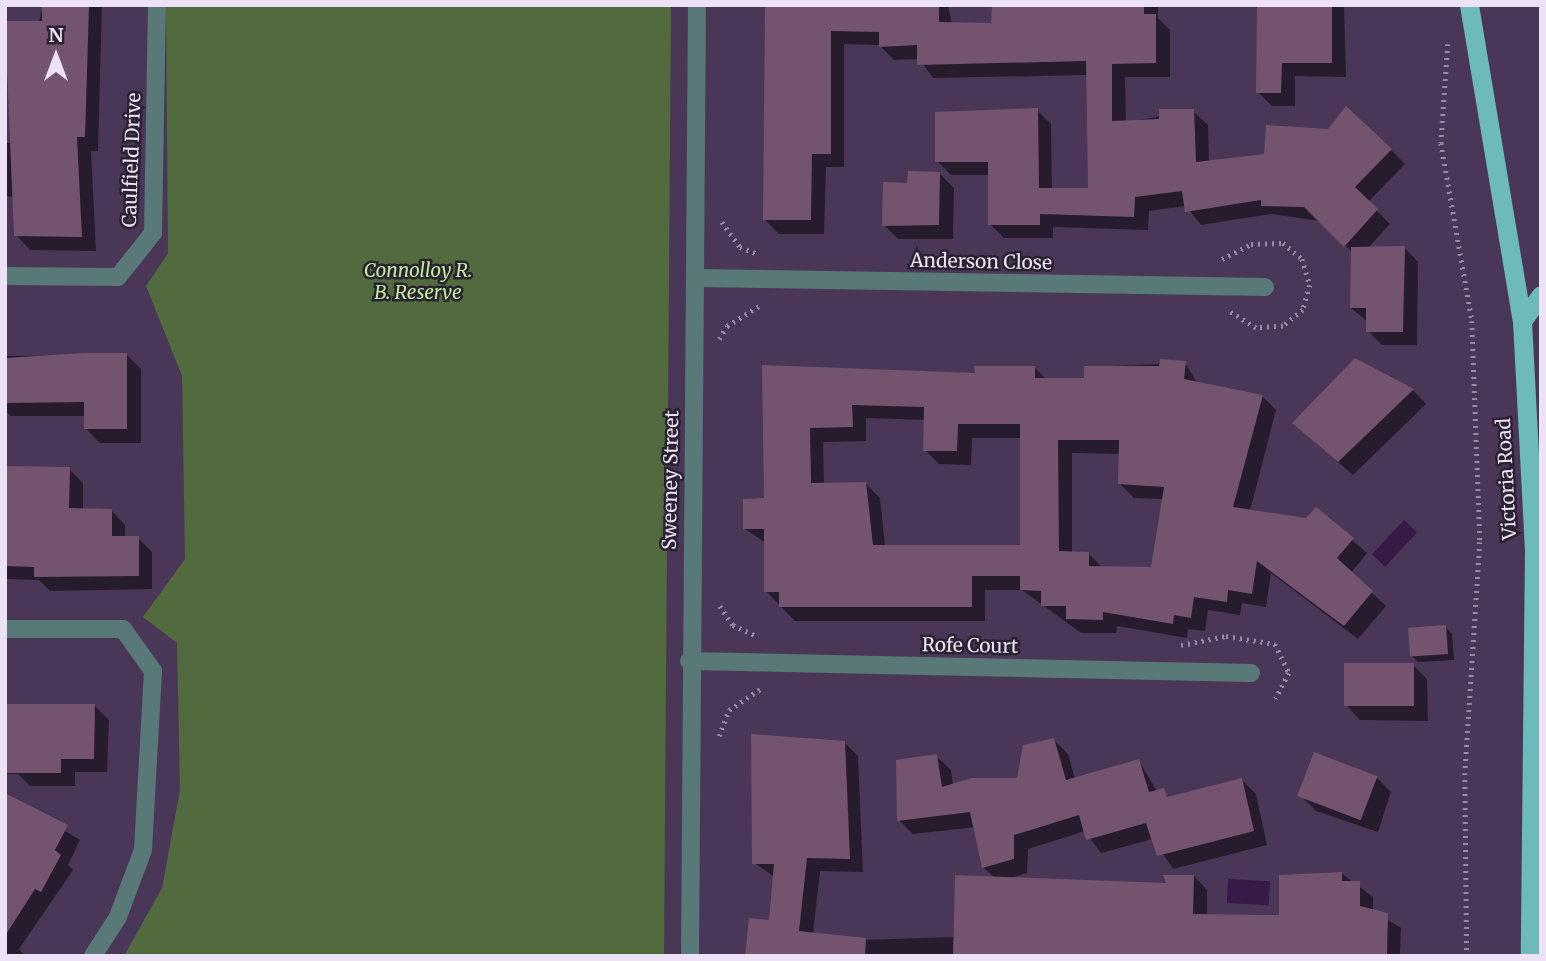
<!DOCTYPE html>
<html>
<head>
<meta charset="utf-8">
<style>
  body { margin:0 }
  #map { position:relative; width:1546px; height:961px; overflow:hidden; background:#4a3656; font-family:Merriweather,serif }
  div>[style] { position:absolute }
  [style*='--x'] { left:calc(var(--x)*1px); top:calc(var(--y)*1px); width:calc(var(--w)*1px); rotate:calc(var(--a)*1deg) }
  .green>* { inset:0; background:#516a3e }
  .water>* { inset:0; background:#371a47; transform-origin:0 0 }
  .shadow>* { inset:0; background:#0007 }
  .building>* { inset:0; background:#74536e; transform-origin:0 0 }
  .path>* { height:4.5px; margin-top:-2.25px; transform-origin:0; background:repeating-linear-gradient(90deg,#9989a3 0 2px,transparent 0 7px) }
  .minor>* { height:18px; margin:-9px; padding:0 9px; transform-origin:9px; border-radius:9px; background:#587977 }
  .trunk>* { height:19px; margin:-9.5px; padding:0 9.5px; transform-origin:9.5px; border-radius:9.5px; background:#6cbbb8 }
  span { translate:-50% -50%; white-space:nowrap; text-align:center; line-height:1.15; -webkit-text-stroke:5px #2b2231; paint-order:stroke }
  .street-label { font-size:19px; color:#ede1f5 }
  .park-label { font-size:19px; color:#c0ed9d; font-style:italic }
  .frame { position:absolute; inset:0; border:7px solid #ede1f5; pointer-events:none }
  .north { position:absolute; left:21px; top:21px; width:70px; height:70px; -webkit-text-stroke:5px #2b2231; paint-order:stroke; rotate:0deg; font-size:19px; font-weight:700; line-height:28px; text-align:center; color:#ede1f5 }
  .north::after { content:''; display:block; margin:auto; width:24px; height:32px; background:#ede1f5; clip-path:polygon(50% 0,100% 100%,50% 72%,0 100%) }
</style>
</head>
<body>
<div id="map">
  <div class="green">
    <div style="clip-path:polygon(166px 5px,671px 5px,664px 956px,124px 956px,162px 888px,180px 790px,177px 643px,143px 617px,185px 559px,182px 376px,146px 286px,168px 253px)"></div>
  </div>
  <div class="water">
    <div style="left:1404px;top:520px;width:18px;height:47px;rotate:43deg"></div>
    <div style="left:1228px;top:879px;width:42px;height:24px;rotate:3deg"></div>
  </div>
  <div class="shadow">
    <div style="clip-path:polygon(43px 5px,102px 5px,98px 151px,91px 151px,96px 251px,30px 250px,16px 235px,17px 197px,5px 196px,5px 143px,12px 143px)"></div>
    <div style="clip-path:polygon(767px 5px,948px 5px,952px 24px,993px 25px,1008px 5px,1158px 5px,1158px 18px,1170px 30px,1170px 77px,1125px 77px,1126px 122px,1193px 111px,1208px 125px,1209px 162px,1391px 150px,1405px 164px,1368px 202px,1390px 224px,1368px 248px,1404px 247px,1418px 262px,1417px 345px,1382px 345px,1368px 331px,1368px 322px,1351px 308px,1353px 253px,1320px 221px,1271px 214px,1201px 225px,1186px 206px,1149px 211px,1148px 230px,1053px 227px,1053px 238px,1004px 238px,990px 224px,990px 175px,951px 175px,937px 161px,1037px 110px,1051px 124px,1052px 189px,1090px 189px,1088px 75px,933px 78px,919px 59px,894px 60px,879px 45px,844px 44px,844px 167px,826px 167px,824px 234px,779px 234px,765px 220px)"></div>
    <div style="clip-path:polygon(1258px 5px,1344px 5px,1346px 77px,1295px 76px,1295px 106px,1272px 106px,1258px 92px)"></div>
    <div style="clip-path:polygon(940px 174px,954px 188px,953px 239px,898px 239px,884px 225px,908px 185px)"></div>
    <div style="clip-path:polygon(127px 355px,141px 369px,141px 443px,100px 443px,86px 429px,86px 416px,11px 416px,5px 411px,5px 356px)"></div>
    <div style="clip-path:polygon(evenodd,1185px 363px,1198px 384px,1262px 396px,1276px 410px,1250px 511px,1307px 520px,1316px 509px,1367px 553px,1351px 573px,1386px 606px,1358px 639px,1271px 573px,1266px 607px,1242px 603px,1240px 615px,1208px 610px,1205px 631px,1188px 629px,1187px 638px,1117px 626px,1116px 633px,1081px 633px,1022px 590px,985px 590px,985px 621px,795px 621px,766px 591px,766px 543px,745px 529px,766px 500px,764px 367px,976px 374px,1034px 367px,1047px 380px,1086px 380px,1086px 367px,1185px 363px,866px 418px,925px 420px,925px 450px,939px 464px,971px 465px,972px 438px,1022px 438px,1022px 546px,885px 546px,880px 498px,866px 484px,824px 484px,823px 442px,866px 441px,866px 418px,1185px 363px,1072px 453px,1121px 454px,1120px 484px,1134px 498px,1163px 499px,1152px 569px,1103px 568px,1089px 554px,1072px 553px,1072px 453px)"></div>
    <div style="clip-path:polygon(1413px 390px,1426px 404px,1353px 475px,1309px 437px)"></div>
    <div style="clip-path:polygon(5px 468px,69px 469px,83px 483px,83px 510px,111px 510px,125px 525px,125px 537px,138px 538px,152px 552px,152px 589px,50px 591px,39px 580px,5px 579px)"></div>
    <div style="clip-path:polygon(1446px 627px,1452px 634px,1454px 660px,1418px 662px,1411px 655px)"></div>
    <div style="clip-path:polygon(1413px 665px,1427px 679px,1428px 721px,1360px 720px,1346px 705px)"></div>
    <div style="clip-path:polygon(5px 705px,95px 706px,109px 720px,107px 772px,75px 772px,75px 786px,30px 786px,18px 774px,5px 774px)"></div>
    <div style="clip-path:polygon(1054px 740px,1068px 754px,1075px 779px,1138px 760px,1157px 791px,1171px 798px,1241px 779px,1256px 794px,1267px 845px,1173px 869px,1153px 839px,1101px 853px,1085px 831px,1028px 849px,1027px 873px,1010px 878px,1168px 884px,1194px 876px,1207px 890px,1207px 916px,1281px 917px,1341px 873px,1373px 897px,1373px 911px,1401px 928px,1400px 956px,747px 956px,770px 922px,775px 877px,754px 863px,844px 742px,858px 756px,863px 872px,820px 871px,813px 934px,862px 940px,955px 937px,995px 878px,983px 867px,975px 827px,913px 834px,899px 820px,936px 756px,951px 770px,953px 785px,1018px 780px)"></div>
    <div style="clip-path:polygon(1377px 778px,1391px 792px,1378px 832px,1316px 811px,1302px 797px)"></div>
    <div style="clip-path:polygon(5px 795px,80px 840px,68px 865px,73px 870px,19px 949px,25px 956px,5px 956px)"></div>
  </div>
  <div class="building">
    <div style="clip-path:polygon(42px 5px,89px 5px,85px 137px,77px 137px,82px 237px,14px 236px,5px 21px,42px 21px)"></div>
    <div style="clip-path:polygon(765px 5px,939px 5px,939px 22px,991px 23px,992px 6px,1144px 5px,1144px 14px,1156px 14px,1156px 63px,1112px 64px,1112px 121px,1159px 119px,1159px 109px,1194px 109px,1196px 162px,1264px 154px,1266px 125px,1328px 129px,1346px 106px,1392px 149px,1355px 187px,1378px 209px,1344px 247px,1304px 207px,1261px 206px,1261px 200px,1185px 212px,1182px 191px,1135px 197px,1134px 217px,1040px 214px,1040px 225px,988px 225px,988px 162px,935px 162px,935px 112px,1038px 108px,1039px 188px,1088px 188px,1086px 61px,917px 65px,917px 45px,879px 47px,879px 32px,831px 31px,831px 154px,812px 154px,811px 220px,763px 220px)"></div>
    <div style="clip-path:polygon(1257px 5px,1332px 5px,1332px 63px,1282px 63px,1281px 93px,1256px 93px)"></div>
    <div style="clip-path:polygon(908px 171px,940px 172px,939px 225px,882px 226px,883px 182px,907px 183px)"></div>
    <div style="clip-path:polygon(1405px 246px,1403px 332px,1366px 332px,1366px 308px,1350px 308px,1351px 247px)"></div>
    <div style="clip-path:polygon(84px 353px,127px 353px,127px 429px,84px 429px,84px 402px,5px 403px,5px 358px)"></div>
    <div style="clip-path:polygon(1355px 358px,1414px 389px,1338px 462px,1292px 423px)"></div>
    <div style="clip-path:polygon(evenodd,1160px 359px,1186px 361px,1184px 379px,1263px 395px,1233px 507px,1306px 518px,1316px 507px,1354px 538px,1337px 558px,1373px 591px,1344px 626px,1257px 561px,1252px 594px,1228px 590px,1227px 602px,1194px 597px,1191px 618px,1174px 615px,1173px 624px,1103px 612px,1103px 620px,1066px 619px,1066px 606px,1041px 606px,1041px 591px,1020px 590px,1020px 576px,972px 576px,972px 607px,779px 607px,779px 592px,764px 592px,764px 529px,743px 529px,743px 499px,764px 498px,762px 365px,975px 373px,974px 366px,1035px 366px,1035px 378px,1084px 378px,1084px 366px,1159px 366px,1160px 359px,852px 405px,924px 407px,923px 451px,957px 451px,958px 424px,1020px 424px,1020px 545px,873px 545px,866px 482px,811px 483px,810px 428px,853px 427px,852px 405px,1160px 359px,1058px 440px,1119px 440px,1118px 484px,1164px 487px,1151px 567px,1089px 566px,1089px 552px,1059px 551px,1058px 440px)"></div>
    <div style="clip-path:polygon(5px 466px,70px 467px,69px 508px,112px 509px,112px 536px,139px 536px,139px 576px,34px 577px,34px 567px,5px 566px)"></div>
    <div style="left:1446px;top:625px;width:29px;height:38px;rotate:86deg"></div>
    <div style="left:1344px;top:663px;width:70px;height:43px"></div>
    <div style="clip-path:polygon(5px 704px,95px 704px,94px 759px,61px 759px,61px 773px,5px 773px)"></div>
    <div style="clip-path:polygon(751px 734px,845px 741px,850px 859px,807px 858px,799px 931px,866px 938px,865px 956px,745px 956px,749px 918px,769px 920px,774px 864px,752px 864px)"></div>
    <div style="clip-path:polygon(1054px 738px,1066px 780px,1139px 759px,1149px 792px,1164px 788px,1167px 797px,1242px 778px,1254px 831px,1157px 856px,1146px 823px,1086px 840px,1079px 815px,1014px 835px,1014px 859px,982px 868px,970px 812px,897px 821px,896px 760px,937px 754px,942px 787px,971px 778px,1017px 778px,1023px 745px)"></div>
    <div style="left:1314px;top:752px;width:68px;height:47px;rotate:21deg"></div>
    <div style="clip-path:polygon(5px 793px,68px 825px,55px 850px,61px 855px,41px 892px,35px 889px,5px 936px)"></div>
    <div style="clip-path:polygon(1342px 872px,1342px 881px,1360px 881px,1360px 906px,1388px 913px,1387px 956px,953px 956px,955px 875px,1166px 883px,1163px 875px,1194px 875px,1193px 914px,1279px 915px,1279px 875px)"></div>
  </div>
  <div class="path">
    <div style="--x:1448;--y:44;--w:99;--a:94"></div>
    <div style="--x:1441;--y:143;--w:181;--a:80.1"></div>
    <div style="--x:1472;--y:321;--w:221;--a:87.9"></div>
    <div style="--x:1480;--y:542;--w:231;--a:93.7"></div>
    <div style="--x:1465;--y:773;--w:183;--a:89.4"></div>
    <div style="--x:722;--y:222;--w:31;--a:54"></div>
    <div style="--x:740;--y:247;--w:17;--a:21"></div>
    <div style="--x:1222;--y:259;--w:33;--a:-27"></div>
    <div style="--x:1251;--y:244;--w:32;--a:-2"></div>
    <div style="--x:1283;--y:243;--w:25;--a:40"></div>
    <div style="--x:1302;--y:259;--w:27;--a:73"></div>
    <div style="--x:1310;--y:285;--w:26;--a:106"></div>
    <div style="--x:1303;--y:310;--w:26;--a:141"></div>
    <div style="--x:1283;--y:326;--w:27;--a:176"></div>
    <div style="--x:1256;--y:328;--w:32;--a:-148"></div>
    <div style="--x:719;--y:339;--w:15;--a:-58"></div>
    <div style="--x:727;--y:326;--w:39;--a:-32"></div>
    <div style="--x:720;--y:606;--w:23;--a:56"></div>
    <div style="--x:733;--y:625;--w:26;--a:25"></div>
    <div style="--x:1181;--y:645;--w:46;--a:-11.3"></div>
    <div style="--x:1226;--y:636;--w:50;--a:9.3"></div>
    <div style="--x:1275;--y:644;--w:32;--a:64"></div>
    <div style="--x:1289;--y:673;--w:29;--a:117"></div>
    <div style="--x:719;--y:736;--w:28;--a:-69"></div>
    <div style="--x:729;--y:710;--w:40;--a:-34"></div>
  </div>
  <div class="minor">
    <div style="--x:5;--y:276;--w:113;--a:0.5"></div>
    <div style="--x:118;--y:277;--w:56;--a:-51.5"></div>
    <div style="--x:153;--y:233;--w:228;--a:-89"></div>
    <div style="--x:696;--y:278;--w:569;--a:0.91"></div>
    <div style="--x:5;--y:629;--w:118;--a:0"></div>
    <div style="--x:123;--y:629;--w:52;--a:54.5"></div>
    <div style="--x:153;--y:671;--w:179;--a:93.2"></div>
    <div style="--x:143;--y:850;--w:72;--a:110.5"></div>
    <div style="--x:118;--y:917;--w:46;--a:122.7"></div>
    <div style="--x:689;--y:661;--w:562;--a:1.22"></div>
    <div style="--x:690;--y:956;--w:951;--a:-89.58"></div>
  </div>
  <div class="trunk">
    <div style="--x:1469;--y:5;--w:320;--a:80.5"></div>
    <div style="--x:1522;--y:321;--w:227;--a:87"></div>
    <div style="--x:1534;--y:548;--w:408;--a:90.6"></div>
    <div style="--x:1522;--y:321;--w:32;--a:-54"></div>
  </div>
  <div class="street-label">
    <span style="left:132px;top:160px;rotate:-88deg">Caulfield Drive</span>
    <span style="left:981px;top:262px;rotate:1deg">Anderson Close</span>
    <span style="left:1507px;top:479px;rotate:-93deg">Victoria Road</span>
    <span style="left:671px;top:480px;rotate:-89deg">Sweeney Street</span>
    <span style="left:970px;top:646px;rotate:1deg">Rofe Court</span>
  </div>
  <div class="park-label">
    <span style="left:418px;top:282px">Connolloy R.<br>B. Reserve</span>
  </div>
  <div class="frame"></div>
  <div class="north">N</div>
</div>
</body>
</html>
